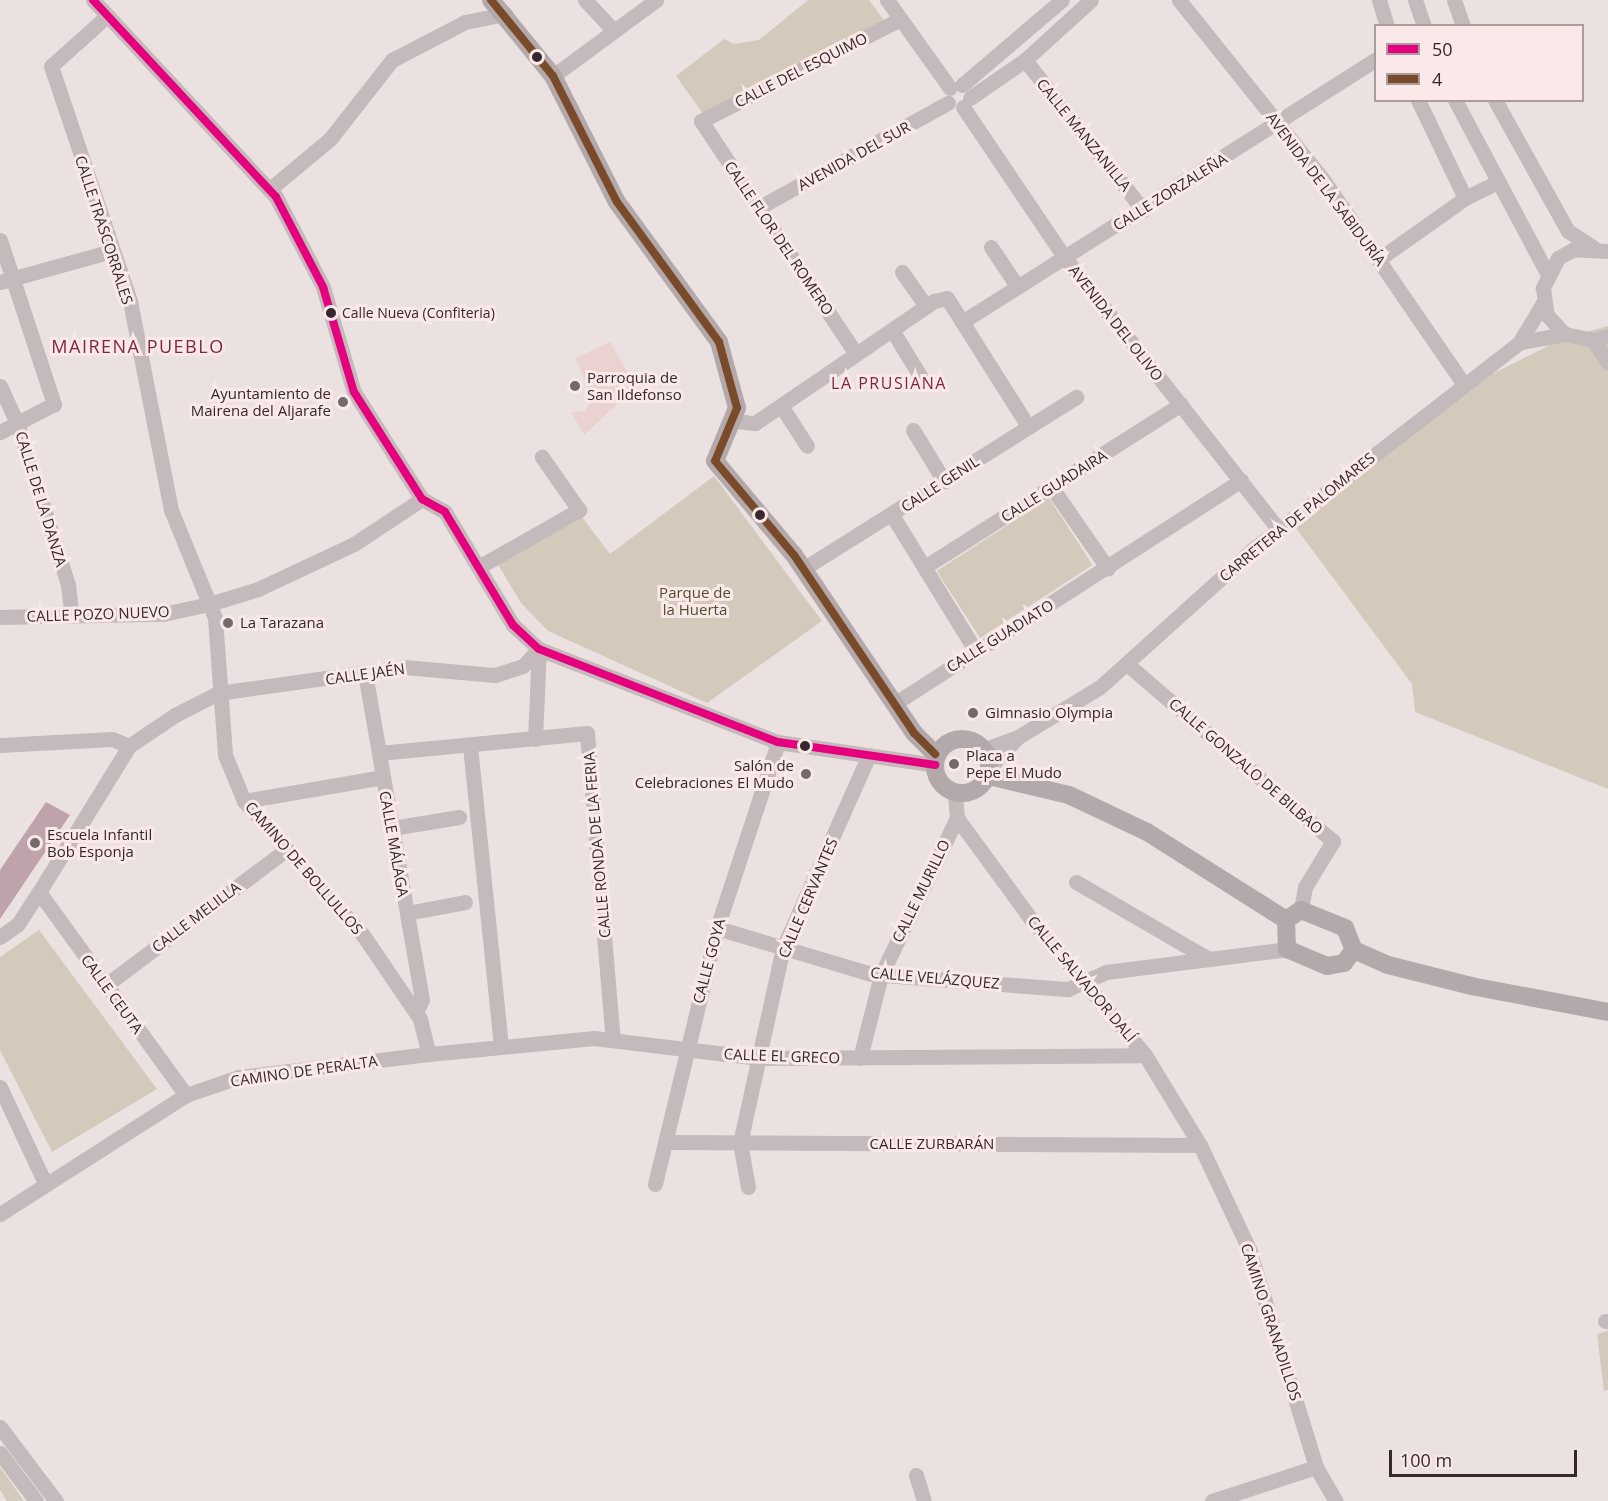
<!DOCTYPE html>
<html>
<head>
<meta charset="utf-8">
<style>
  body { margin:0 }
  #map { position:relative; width:1608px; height:1501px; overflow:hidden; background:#ece1e1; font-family:"Open Sans",sans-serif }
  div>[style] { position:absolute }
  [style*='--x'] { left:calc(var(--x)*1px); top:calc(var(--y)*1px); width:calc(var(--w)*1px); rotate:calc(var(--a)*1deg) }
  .green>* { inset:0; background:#d3cabc; transform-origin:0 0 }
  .plaza>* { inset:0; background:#ead2d1 }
  .building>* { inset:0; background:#bfa3ab }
  .minor>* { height:15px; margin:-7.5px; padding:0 7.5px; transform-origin:7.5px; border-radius:7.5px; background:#c5babb }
  .major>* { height:18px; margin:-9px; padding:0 9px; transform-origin:9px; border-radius:9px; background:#b4a9aa }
  .major>.ring { margin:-9px; padding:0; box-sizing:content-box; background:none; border:18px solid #b4a9aa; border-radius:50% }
  .bus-1>* { height:8px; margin:-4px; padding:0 4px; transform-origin:4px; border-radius:4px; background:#e5007d }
  .bus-2>* { height:8px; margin:-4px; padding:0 4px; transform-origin:4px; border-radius:4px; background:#7a4b2a }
  .dots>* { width:16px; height:16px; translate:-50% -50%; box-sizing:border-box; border:3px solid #f9e9e9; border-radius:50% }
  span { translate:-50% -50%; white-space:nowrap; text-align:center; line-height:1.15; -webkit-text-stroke:6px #f9e9e9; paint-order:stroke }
  .bus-label { font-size:14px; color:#36282c }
  .left { translate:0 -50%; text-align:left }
  .street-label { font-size:15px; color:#36282c }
  .poi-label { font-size:15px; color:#36282c }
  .right { translate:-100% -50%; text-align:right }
  .park-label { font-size:15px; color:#534c2d }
  .neighbourhood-label { font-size:16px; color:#812542; letter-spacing:1.5px }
  .quarter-label { font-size:18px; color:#812542; letter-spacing:1.5px }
  .legend { position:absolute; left:1374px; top:24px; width:210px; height:78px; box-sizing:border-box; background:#f9e9e9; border:2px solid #ab9c9d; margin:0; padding:8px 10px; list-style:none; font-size:18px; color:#36282c }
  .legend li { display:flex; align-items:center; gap:12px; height:30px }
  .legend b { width:30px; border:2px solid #ab9c9d }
  .scale { position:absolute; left:1389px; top:1450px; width:188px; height:27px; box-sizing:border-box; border:3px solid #36282c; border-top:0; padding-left:8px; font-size:18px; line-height:21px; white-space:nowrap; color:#36282c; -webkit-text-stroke:4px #f9e9e9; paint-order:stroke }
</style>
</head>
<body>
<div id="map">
  <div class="green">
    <div style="clip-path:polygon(808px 0,869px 0,884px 20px,704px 115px,676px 76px,724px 39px,734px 44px,759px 40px)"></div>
    <div style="clip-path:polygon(1608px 326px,1608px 789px,1415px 712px,1412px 684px,1290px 520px,1452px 394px,1564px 338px)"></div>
    <div style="clip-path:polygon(714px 476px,822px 621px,707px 703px,548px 631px,521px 603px,497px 563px,582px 517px,610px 554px)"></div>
    <div style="left:1049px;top:498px;width:80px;height:134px;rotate:57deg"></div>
    <div style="clip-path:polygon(39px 930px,157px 1089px,52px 1152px,0 1050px,0 957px)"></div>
    <div style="clip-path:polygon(1608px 1331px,1608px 1390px,1604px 1391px,1597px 1334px)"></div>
    <div style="clip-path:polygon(0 1467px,24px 1501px,7px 1501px,0 1490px)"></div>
  </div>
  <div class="plaza">
    <div style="clip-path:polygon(610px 342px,636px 387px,584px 435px,571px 412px,584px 411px,594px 398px,575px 358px)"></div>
  </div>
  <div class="building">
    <div style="clip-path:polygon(46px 802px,70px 815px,0 919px,0 870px)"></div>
  </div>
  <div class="minor">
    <div style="--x:93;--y:0;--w:269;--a:47.1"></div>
    <div style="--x:276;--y:197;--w:102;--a:62.4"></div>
    <div style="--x:323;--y:287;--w:109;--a:73.6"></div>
    <div style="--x:354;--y:392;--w:127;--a:57.6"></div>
    <div style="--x:422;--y:499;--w:26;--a:29"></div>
    <div style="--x:445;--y:512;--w:132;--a:59"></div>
    <div style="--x:513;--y:625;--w:35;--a:43"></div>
    <div style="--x:539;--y:649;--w:256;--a:21.3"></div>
    <div style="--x:778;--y:742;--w:159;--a:8.3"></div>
    <div style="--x:585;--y:0;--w:42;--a:46.9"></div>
    <div style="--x:887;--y:0;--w:108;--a:54.4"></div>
    <div style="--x:1179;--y:0;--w:232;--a:51.3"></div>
    <div style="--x:1324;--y:181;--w:247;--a:55.5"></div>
    <div style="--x:1379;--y:0;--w:27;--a:73"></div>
    <div style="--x:1415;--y:0;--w:28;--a:71"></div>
    <div style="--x:1454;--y:0;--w:28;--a:71"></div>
    <div style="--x:107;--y:16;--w:75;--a:138.2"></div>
    <div style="--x:51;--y:66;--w:248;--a:71.4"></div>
    <div style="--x:130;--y:301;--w:213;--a:78.9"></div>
    <div style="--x:171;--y:510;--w:117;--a:67.8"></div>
    <div style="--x:215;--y:618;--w:137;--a:85.8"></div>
    <div style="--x:225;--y:755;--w:50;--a:67.6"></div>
    <div style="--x:244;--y:801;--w:179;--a:48.4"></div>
    <div style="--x:363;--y:935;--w:102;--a:55.8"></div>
    <div style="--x:420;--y:1019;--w:36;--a:76"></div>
    <div style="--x:429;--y:1054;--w:166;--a:-5.5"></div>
    <div style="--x:594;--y:1038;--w:166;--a:6.9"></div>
    <div style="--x:759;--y:1058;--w:386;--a:-0.4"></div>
    <div style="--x:1025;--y:60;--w:191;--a:51.8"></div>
    <div style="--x:553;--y:76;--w:128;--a:-36.4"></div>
    <div style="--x:962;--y:85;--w:131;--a:-40.4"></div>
    <div style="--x:970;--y:98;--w:67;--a:-34.6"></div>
    <div style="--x:1025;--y:60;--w:89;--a:-42.3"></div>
    <div style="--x:1418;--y:100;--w:109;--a:64.4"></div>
    <div style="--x:1465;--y:198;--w:34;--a:-26"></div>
    <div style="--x:1455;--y:100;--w:196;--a:62"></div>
    <div style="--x:1495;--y:100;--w:150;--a:60.9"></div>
    <div style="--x:1568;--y:231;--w:30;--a:33"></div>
    <div style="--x:963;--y:107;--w:182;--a:56"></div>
    <div style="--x:1065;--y:258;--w:346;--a:51.8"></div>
    <div style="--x:270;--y:189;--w:78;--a:-39.8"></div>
    <div style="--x:330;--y:139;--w:100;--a:-51.9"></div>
    <div style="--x:392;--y:60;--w:82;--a:-27.5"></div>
    <div style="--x:465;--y:22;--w:41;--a:-11.3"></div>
    <div style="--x:760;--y:207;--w:215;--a:-29"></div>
    <div style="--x:0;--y:240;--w:173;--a:71.8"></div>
    <div style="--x:54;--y:404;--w:61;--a:152.6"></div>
    <div style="--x:991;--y:247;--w:47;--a:56.3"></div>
    <div style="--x:1608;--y:251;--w:34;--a:-177"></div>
    <div style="--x:1574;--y:249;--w:18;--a:151"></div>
    <div style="--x:1558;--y:258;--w:34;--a:117"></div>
    <div style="--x:1543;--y:288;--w:27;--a:82"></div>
    <div style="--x:1547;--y:315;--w:26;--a:47"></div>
    <div style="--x:1565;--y:334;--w:29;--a:12"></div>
    <div style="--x:1593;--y:340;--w:16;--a:-15"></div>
    <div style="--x:1379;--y:259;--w:105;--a:-35.3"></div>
    <div style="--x:902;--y:272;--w:42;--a:54.8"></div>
    <div style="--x:0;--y:282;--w:116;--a:-15.5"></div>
    <div style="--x:962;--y:322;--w:490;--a:-32.4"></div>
    <div style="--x:892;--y:330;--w:57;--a:58.5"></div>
    <div style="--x:1593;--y:340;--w:27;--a:57"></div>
    <div style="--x:1521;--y:342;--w:45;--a:-10.3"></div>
    <div style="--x:856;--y:354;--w:280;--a:-123.6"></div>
    <div style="--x:701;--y:121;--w:224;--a:-27.1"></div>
    <div style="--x:0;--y:386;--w:41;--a:65.3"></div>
    <div style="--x:17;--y:423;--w:170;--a:72.5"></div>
    <div style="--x:68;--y:585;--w:31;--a:83"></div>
    <div style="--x:782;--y:407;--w:46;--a:57.3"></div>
    <div style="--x:735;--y:421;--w:20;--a:6"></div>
    <div style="--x:755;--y:423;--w:217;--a:-34.3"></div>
    <div style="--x:934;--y:301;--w:13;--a:-13"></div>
    <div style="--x:947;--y:298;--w:151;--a:57.7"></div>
    <div style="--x:913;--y:430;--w:60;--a:58.7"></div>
    <div style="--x:1052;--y:488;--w:98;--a:55.3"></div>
    <div style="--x:892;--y:515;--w:158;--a:58.4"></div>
    <div style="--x:482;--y:565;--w:112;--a:-29.6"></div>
    <div style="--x:579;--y:510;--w:65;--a:-124.9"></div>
    <div style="--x:926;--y:566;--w:302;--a:-32.4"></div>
    <div style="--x:803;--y:569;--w:323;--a:-32.2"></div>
    <div style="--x:0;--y:617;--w:163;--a:-1.1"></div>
    <div style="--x:163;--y:614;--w:47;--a:-12.3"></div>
    <div style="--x:209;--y:604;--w:51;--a:-17"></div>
    <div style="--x:258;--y:589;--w:106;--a:-25.1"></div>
    <div style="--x:354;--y:544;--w:82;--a:-33.5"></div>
    <div style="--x:1127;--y:664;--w:272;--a:40.7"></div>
    <div style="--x:1333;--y:841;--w:54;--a:121.3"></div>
    <div style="--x:1305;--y:887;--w:23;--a:100"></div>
    <div style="--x:365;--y:673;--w:331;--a:80.1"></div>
    <div style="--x:422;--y:999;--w:15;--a:113"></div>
    <div style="--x:894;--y:704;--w:413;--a:-32.8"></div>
    <div style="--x:535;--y:739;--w:90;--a:-87.5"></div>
    <div style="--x:0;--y:745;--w:112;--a:-3.1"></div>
    <div style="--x:112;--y:739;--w:18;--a:22"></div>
    <div style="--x:470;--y:746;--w:300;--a:84.1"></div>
    <div style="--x:985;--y:749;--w:35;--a:-20"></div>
    <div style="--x:1018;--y:737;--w:96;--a:-31.4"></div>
    <div style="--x:1100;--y:687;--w:205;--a:-42"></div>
    <div style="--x:1252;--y:550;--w:338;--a:-37.8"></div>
    <div style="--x:1519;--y:343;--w:47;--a:-59"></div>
    <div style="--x:379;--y:753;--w:209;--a:-5.5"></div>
    <div style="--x:587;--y:733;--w:308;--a:85.2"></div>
    <div style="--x:991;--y:766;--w:35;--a:-47"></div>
    <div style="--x:244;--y:801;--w:141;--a:-9.8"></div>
    <div style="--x:957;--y:818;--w:125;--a:53.8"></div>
    <div style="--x:1031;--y:919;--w:177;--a:50"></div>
    <div style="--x:1145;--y:1055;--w:105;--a:58.6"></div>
    <div style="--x:1200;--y:1145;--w:115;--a:64.8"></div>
    <div style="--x:1249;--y:1249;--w:228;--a:72.9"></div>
    <div style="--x:1316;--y:1467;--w:39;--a:60"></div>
    <div style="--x:392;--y:828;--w:68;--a:-9.3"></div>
    <div style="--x:1076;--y:882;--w:154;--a:30.1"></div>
    <div style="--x:39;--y:892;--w:251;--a:54.1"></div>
    <div style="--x:407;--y:913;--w:59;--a:-10.7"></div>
    <div style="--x:717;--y:928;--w:161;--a:16.6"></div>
    <div style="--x:871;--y:974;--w:198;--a:4.4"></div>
    <div style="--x:1068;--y:989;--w:42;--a:-24.1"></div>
    <div style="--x:1106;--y:972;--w:182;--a:-7.2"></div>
    <div style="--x:0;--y:937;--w:22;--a:-36"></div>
    <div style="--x:18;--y:924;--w:38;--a:-57"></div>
    <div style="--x:39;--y:892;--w:172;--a:-58.3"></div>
    <div style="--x:129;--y:746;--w:55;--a:-34"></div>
    <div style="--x:175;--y:715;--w:48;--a:-27.1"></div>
    <div style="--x:218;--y:693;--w:188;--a:-8"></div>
    <div style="--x:404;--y:667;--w:91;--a:5"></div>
    <div style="--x:495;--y:675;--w:29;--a:-18"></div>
    <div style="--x:523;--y:666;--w:23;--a:-47"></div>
    <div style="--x:106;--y:985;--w:226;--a:-36.9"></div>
    <div style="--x:860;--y:1058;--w:86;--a:-75.8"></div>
    <div style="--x:881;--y:975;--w:174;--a:-64.2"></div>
    <div style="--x:957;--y:818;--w:25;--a:-95"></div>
    <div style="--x:0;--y:1087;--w:104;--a:64.9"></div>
    <div style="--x:665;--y:1142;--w:535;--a:0.32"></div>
    <div style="--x:655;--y:1184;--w:263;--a:-76.4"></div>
    <div style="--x:717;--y:928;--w:196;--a:-71.8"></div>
    <div style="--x:748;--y:1187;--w:45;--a:-100.3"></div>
    <div style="--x:740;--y:1143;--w:200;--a:-77.6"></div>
    <div style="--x:783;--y:948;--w:211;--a:-66"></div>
    <div style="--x:0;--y:1214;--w:221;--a:-32.6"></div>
    <div style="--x:186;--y:1095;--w:56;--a:-18.8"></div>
    <div style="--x:239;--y:1077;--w:191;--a:-6.9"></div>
    <div style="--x:1605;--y:1321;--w:3;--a:0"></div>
    <div style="--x:0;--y:1427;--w:93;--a:52.9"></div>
    <div style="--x:0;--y:1453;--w:60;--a:53.1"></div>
    <div style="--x:916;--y:1475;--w:27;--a:73"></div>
    <div style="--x:1212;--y:1501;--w:109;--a:-18.1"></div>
  </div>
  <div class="major">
    <div style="--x:491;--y:0;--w:98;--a:50.8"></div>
    <div style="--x:553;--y:76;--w:141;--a:63.1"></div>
    <div style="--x:617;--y:202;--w:173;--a:53.9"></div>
    <div style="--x:719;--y:342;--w:68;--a:74.7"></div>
    <div style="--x:737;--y:408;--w:57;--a:112.5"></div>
    <div style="--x:715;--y:461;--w:123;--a:50"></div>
    <div style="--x:794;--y:555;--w:215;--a:56"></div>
    <div style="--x:914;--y:733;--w:30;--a:45"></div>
    <div class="ring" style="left:935px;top:739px;width:36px;height:36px"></div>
    <div style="--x:989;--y:776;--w:82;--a:13.4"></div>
    <div style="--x:1069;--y:795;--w:86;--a:25.4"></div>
    <div style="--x:1147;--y:832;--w:165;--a:32.3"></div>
    <div style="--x:1301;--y:910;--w:48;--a:22.2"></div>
    <div style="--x:1345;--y:928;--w:24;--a:68"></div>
    <div style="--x:1354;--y:950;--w:16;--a:128"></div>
    <div style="--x:1344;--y:963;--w:17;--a:170"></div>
    <div style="--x:1327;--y:966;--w:43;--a:-157"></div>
    <div style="--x:1287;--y:949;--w:29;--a:-92"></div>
    <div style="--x:1286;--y:920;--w:18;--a:-34"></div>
    <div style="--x:1354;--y:950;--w:37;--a:24"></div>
    <div style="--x:1388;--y:965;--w:86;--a:14.2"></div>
    <div style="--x:1471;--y:986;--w:139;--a:10.7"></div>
  </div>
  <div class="bus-1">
    <div style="--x:93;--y:0;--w:269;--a:47.1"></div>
    <div style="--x:276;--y:197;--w:102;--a:62.4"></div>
    <div style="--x:323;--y:287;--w:109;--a:73.6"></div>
    <div style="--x:354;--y:392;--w:127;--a:57.6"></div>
    <div style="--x:422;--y:499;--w:26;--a:29"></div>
    <div style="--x:445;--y:512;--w:132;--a:59"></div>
    <div style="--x:513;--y:625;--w:35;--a:43"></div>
    <div style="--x:539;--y:649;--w:256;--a:21.3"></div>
    <div style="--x:778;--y:742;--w:159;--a:8.3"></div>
  </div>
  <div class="bus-2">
    <div style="--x:491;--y:0;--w:98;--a:50.8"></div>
    <div style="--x:553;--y:76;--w:141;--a:63.1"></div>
    <div style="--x:617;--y:202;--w:173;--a:53.9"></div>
    <div style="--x:719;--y:342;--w:68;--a:74.7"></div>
    <div style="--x:737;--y:408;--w:57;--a:112.5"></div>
    <div style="--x:715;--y:461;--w:123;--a:50"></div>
    <div style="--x:794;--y:555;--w:215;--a:56"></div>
    <div style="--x:914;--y:733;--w:30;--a:45"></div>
  </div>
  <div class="dots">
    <div style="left:537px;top:57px;background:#36282c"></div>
    <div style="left:331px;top:313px;background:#36282c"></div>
    <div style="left:575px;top:386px;background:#76696b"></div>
    <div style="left:343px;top:402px;background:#76696b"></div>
    <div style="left:760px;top:515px;background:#36282c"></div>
    <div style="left:228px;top:623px;background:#76696b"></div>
    <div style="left:973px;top:713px;background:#76696b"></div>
    <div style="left:805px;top:746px;background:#36282c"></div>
    <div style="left:954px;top:764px;background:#76696b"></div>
    <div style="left:806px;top:774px;background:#76696b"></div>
    <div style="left:35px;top:843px;background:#76696b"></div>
  </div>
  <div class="bus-label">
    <span class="left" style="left:342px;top:313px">Calle Nueva (Confiteria)</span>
  </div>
  <div class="street-label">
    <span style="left:801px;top:70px;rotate:-27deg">CALLE DEL ESQUIMO</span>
    <span style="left:1084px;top:135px;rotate:51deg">CALLE MANZANILLA</span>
    <span style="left:854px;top:156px;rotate:-29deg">AVENIDA DEL SUR</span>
    <span style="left:1326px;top:189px;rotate:53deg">AVENIDA DE LA SABIDURÍA</span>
    <span style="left:1170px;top:192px;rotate:-32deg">CALLE ZORZALEÑA</span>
    <span style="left:104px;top:230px;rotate:72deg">CALLE TRASCORRALES</span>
    <span style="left:779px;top:238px;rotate:56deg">CALLE FLOR DEL ROMERO</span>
    <span style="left:1116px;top:323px;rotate:52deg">AVENIDA DEL OLIVO</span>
    <span style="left:940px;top:484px;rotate:-33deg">CALLE GENIL</span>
    <span style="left:1054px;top:486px;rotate:-32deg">CALLE GUADAIRA</span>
    <span style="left:41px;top:499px;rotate:73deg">CALLE DE LA DANZA</span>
    <span style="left:1297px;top:517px;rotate:-39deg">CARRETERA DE PALOMARES</span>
    <span style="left:98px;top:614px;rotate:-2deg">CALLE POZO NUEVO</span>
    <span style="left:1000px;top:636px;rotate:-32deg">CALLE GUADIATO</span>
    <span style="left:365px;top:674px;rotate:-8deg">CALLE JAÉN</span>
    <span style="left:1246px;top:766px;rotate:41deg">CALLE GONZALO DE BILBAO</span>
    <span style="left:394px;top:844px;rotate:80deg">CALLE MÁLAGA</span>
    <span style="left:597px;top:845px;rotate:-95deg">CALLE RONDA DE LA FERIA</span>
    <span style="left:304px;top:868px;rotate:49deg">CAMINO DE BOLLULLOS</span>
    <span style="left:921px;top:891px;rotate:-64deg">CALLE MURILLO</span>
    <span style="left:808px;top:898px;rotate:-67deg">CALLE CERVANTES</span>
    <span style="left:196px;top:917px;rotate:-37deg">CALLE MELILLA</span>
    <span style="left:709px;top:961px;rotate:-75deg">CALLE GOYA</span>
    <span style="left:935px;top:978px;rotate:5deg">CALLE VELÁZQUEZ</span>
    <span style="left:1082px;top:979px;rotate:50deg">CALLE SALVADOR DALÍ</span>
    <span style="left:112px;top:994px;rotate:54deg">CALLE CEUTA</span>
    <span style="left:782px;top:1056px;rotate:2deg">CALLE EL GRECO</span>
    <span style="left:304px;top:1071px;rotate:-8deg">CAMINO DE PERALTA</span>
    <span style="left:932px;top:1144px">CALLE ZURBARÁN</span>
    <span style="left:1271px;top:1322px;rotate:72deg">CAMINO GRANADILLOS</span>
  </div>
  <div class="poi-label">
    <span class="left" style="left:587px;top:386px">Parroquia de<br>San Ildefonso</span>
    <span class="right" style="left:331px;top:402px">Ayuntamiento de<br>Mairena del Aljarafe</span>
    <span class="left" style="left:240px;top:623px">La Tarazana</span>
    <span class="left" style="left:985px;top:713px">Gimnasio Olympia</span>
    <span class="left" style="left:966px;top:764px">Placa a<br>Pepe El Mudo</span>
    <span class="right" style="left:794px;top:774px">Salón de<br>Celebraciones El Mudo</span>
    <span class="left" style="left:47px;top:843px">Escuela Infantil<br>Bob Esponja</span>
  </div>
  <div class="park-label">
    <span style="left:695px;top:601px">Parque de<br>la Huerta</span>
  </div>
  <div class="neighbourhood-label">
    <span style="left:889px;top:383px">LA PRUSIANA</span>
  </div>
  <div class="quarter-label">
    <span style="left:138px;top:346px">MAIRENA PUEBLO</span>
  </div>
  <ul class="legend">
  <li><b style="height:8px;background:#e5007d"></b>50</li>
  <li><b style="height:8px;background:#7a4b2a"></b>4</li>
  </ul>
  <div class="scale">100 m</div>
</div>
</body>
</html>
